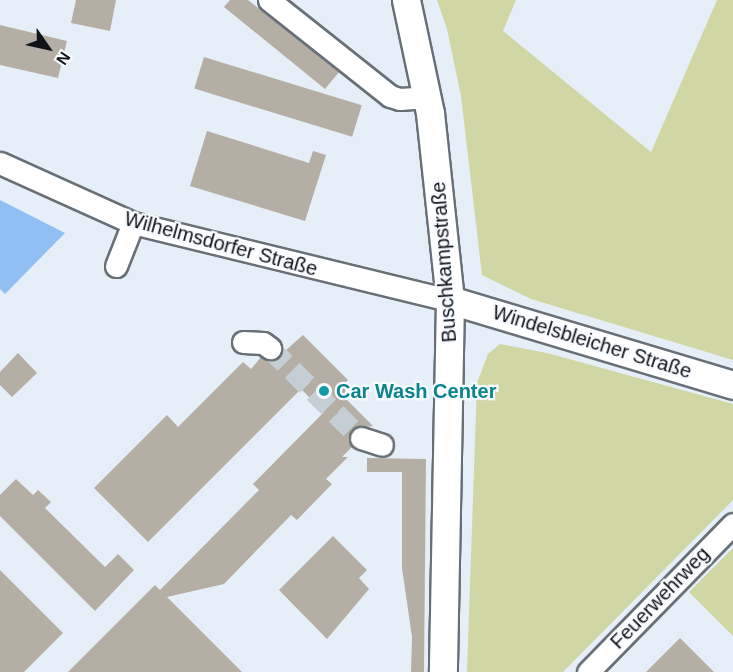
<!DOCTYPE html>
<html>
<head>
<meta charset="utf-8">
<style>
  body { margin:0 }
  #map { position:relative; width:733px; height:672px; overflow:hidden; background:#e6eff7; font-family:Helvetica,sans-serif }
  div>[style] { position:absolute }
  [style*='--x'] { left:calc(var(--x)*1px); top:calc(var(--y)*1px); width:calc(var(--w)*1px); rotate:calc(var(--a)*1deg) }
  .green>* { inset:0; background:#d0d6a4 }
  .water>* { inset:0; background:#92bff3 }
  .building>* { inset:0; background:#b4aea5; transform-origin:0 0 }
  .minor-tunnel>* { height:21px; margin-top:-10.5px; transform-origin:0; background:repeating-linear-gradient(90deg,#c6ced5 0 21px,transparent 0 31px) }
  .roads { filter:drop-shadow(2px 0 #687077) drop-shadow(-2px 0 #687077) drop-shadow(0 2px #687077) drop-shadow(0 -2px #687077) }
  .minor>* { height:21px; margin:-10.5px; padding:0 10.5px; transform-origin:10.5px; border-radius:10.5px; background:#fff }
  .major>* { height:27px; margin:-13.5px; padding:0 13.5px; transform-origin:13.5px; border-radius:13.5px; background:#fff }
  .dots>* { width:16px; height:16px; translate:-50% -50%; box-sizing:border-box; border:3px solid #f8fbff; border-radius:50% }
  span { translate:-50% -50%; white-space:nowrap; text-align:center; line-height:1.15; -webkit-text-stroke:4.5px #f8fbff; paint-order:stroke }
  .street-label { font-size:20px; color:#111417 }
  .culture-label { font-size:20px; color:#0d838f; font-weight:700 }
  .left { translate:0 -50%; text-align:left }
  .north { position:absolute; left:18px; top:18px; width:60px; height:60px; -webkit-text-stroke:4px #f8fbff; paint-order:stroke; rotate:124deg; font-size:16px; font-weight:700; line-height:24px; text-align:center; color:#111417 }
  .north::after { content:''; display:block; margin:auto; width:21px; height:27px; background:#111417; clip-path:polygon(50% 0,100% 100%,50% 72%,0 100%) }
</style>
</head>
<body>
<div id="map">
  <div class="green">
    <div style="clip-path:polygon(437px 0,516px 0,503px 31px,651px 152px,717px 0,733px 0,733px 360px,531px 299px,482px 275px,461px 96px,447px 29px)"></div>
    <div style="clip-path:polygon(500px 344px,547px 353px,733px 404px,733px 500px,563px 672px,467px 672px,477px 383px,488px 354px)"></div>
    <div style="clip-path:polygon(733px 548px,733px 636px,689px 592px)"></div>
  </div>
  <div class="water">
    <div style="clip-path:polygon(0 200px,65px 233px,5px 294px,0 289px)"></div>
  </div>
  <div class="building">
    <div style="clip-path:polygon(76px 0,116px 0,110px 31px,71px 23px)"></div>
    <div style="clip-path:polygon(230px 0,248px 0,339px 72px,325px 89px,224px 7px)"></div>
    <div style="clip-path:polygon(0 25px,67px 41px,58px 78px,0 65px)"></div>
    <div style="left:204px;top:57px;width:165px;height:33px;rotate:17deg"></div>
    <div style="clip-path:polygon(207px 131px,309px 163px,313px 151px,326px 155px,305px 221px,190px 186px)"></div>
    <div style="clip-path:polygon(303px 335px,348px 380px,345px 383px,349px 388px,342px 395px,373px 426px,352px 429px,348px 440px,352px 447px,342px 457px,348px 457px,326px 479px,332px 484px,297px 520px,291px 515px,224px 584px,167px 597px,242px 672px,68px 672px,155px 585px,160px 590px,259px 490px,253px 484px,324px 412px,301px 389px,148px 542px,94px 488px,167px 415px,178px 427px,243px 362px,251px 369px,261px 357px,275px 360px)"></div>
    <div style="clip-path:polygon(18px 353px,37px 373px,12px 397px,0 385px,0 372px)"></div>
    <div style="clip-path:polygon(367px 458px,426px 459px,424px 672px,411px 672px,412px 637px,402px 568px,402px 472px,367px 472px)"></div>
    <div style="clip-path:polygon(16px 479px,33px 495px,38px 490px,51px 502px,45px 508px,105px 567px,118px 554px,134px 570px,95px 611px,0 516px,0 495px)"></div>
    <div style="clip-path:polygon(333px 536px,367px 570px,359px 578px,369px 589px,327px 639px,279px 590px)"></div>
    <div style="clip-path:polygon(0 570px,63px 633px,24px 672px,0 672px)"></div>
    <div style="clip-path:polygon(680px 638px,714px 672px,646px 672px)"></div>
  </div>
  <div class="minor-tunnel">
    <div style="--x:270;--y:348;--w:128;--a:44.7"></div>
  </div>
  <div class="roads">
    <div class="minor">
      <div style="--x:269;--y:0;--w:154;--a:38.4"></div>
      <div style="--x:390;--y:96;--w:10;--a:17"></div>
      <div style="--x:400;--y:99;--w:27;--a:-4"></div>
      <div style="--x:0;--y:163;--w:146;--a:24.3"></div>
      <div style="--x:133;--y:223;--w:326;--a:13.7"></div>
      <div style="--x:116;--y:266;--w:46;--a:-68.4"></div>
      <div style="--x:243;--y:342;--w:20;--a:3"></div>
      <div style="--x:263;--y:343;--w:9;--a:36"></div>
      <div style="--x:361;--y:438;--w:22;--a:18"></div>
      <div style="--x:588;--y:672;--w:207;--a:-45.6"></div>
    </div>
    <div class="major">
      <div style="--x:406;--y:0;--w:116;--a:78"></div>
      <div style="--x:430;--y:113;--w:188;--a:83.9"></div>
      <div style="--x:450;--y:300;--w:372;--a:91.1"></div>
      <div style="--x:450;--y:300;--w:295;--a:16.7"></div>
    </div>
  </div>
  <div class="dots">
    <div style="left:324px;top:391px;background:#0f9aa8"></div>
  </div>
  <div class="street-label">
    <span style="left:221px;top:244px;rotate:15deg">Wilhelmsdorfer Straße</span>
    <span style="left:444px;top:262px;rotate:-94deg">Buschkampstraße</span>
    <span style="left:592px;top:342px;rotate:17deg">Windelsbleicher Straße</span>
    <span style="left:660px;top:598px;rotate:-46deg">Feuerwehrweg</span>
  </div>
  <div class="culture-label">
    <span class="left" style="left:336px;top:391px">Car Wash Center</span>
  </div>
  <div class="north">N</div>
</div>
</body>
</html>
